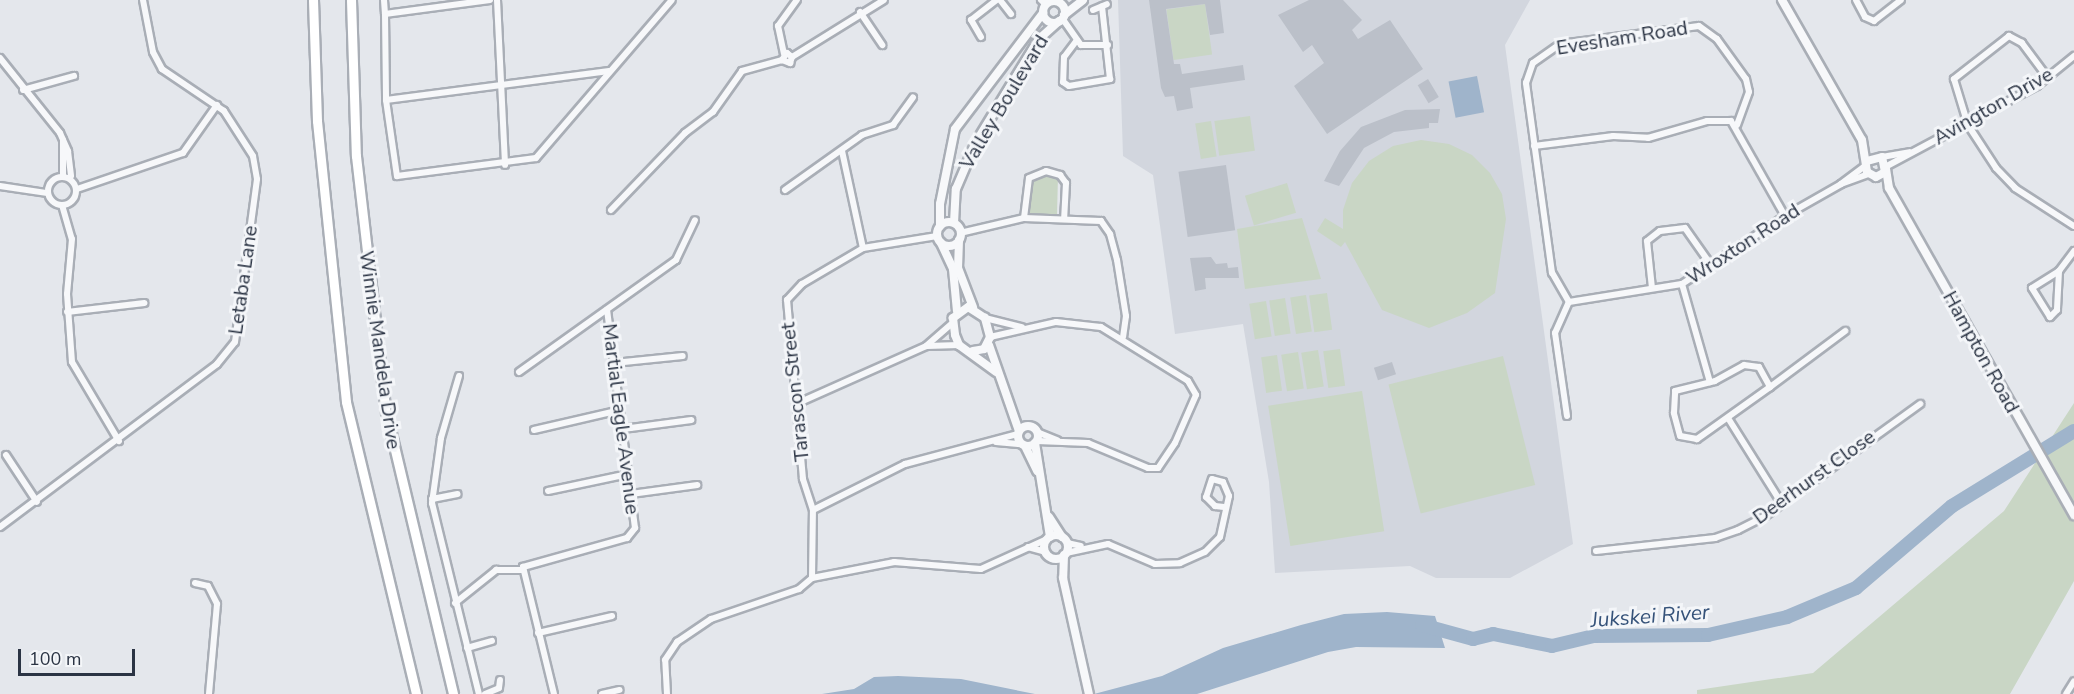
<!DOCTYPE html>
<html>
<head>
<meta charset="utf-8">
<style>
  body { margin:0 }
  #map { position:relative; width:2074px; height:694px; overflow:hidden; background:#e4e7ec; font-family:"Nunito Sans",sans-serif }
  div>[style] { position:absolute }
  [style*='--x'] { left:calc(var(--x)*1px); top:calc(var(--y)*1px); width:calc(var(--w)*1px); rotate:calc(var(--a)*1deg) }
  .built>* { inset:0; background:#d2d6de }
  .green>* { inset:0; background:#c9d6c5; transform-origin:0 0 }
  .water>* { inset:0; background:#9fb4cb; transform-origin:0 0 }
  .river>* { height:14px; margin:-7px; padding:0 7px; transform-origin:7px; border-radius:7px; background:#9fb4cb }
  .building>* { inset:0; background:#bbc0c9; transform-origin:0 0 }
  .roads { filter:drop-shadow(2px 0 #a9aeb6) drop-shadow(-2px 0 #a9aeb6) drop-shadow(0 2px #a9aeb6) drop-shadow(0 -2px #a9aeb6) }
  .minor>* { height:6px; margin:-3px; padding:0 3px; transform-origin:3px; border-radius:3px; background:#f7f8fa }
  .minor>.ring { margin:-3px; padding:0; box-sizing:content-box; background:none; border:6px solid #f7f8fa; border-radius:50% }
  .tertiary>* { height:8px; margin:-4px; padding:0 4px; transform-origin:4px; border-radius:4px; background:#f7f8fa }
  .tertiary>.ring { margin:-4px; padding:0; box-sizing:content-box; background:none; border:8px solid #f7f8fa; border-radius:50% }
  .secondary>* { height:9px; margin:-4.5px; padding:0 4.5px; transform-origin:4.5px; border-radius:4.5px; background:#fff }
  span { translate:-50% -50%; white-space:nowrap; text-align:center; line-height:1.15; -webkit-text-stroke:6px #f4f6f9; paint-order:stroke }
  .street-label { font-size:20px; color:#2b3444 }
  .water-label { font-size:21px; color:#355279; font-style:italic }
  .scale { position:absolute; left:18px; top:649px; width:117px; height:27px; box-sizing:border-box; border:3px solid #2b3444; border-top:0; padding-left:8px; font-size:18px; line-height:21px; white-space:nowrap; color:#2b3444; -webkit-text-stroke:4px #f4f6f9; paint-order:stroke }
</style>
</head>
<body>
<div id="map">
  <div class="built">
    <div style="clip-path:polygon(1118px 0,1530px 0,1505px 45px,1573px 544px,1510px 578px,1436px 578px,1410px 566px,1275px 573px,1269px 482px,1243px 324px,1175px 334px,1153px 175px,1123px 156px)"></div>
  </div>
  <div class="green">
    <div style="left:1205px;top:4px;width:51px;height:39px;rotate:82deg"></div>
    <div style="left:1250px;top:116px;width:35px;height:36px;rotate:82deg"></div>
    <div style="left:1211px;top:121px;width:36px;height:16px;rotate:81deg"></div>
    <div style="clip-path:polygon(1421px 140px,1449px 144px,1472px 155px,1490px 173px,1502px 194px,1506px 219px,1495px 293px,1467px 313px,1429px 328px,1382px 310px,1345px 242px,1341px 247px,1317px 231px,1325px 218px,1343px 229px,1343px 210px,1352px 183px,1369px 161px,1393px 146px)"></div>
    <div style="clip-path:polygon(1048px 172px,1058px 176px,1057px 215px,1027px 213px,1030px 180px)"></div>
    <div style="left:1287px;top:183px;width:31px;height:44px;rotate:73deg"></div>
    <div style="clip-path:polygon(1302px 218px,1321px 279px,1245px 289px,1237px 229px)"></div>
    <div style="left:1327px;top:293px;width:37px;height:18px;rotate:82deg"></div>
    <div style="left:1306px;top:295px;width:37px;height:16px;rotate:81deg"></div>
    <div style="left:1285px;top:298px;width:36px;height:16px;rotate:81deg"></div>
    <div style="left:1266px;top:301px;width:36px;height:17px;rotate:81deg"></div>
    <div style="left:1340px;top:349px;width:37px;height:17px;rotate:82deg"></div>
    <div style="left:1318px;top:350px;width:37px;height:17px;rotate:81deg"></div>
    <div style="left:1298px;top:352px;width:37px;height:17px;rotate:81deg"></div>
    <div style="left:1277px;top:355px;width:36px;height:16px;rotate:82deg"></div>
    <div style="left:1503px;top:356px;width:133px;height:118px;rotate:76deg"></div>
    <div style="left:1362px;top:391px;width:142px;height:95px;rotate:81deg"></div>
    <div style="clip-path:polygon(2074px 403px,2074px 581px,2010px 694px,1697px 694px,1697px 690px,1813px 673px,2004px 511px)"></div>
  </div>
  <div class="water">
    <div style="left:1477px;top:76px;width:37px;height:29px;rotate:79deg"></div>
    <div style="clip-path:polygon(1387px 612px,1435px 616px,1445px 648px,1356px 647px,1328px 652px,1197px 694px,1094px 694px,1162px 676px,1223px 648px,1301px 625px,1344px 614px)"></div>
    <div style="clip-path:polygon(898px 676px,961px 679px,1035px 694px,822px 694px,854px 689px,874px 677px)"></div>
  </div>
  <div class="river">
    <div style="--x:1422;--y:625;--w:53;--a:15.4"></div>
    <div style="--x:1473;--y:639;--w:21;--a:-14"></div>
    <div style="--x:1493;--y:634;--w:60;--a:11.5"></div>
    <div style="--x:1552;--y:646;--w:43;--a:-13.4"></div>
    <div style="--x:1594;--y:636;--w:114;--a:-0.5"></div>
    <div style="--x:1708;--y:635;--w:81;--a:-12.8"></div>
    <div style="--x:1787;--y:617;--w:75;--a:-22.8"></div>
    <div style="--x:1856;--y:588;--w:126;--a:-40.5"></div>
    <div style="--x:1952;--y:506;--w:143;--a:-31.6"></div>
  </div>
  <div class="building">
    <div style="clip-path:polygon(1149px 0,1220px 0,1224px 33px,1210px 35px,1205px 4px,1166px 9px,1174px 64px,1180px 64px,1182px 74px,1243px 65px,1245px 80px,1190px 88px,1193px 108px,1177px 111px,1174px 96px,1165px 97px,1161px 88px)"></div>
    <div style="clip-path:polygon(1309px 0,1343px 0,1362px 20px,1352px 30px,1358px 39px,1390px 20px,1423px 69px,1327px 134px,1294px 86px,1324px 63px,1312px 45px,1303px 52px,1278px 15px)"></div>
    <div style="left:1428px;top:79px;width:21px;height:12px;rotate:59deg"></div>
    <div style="clip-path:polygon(1440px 109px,1438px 123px,1429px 123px,1429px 128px,1394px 132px,1364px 148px,1339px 186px,1324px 181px,1340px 151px,1361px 127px,1405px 110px)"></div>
    <div style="left:1226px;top:165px;width:66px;height:48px;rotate:82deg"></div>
    <div style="clip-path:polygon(1190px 258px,1211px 257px,1216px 264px,1227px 263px,1228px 268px,1238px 267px,1239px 278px,1205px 278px,1206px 289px,1195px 291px)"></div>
    <div style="left:1392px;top:362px;width:13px;height:19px;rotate:72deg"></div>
  </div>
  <div class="roads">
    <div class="minor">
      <div style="--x:384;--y:0;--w:14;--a:86"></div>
      <div style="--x:490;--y:0;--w:106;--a:172.4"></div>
      <div style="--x:385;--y:14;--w:86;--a:89.3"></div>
      <div style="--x:386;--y:100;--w:77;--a:81.8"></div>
      <div style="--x:397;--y:176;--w:140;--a:-7.4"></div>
      <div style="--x:536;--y:158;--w:208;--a:-49.3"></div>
      <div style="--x:497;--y:0;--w:165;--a:87.2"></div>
      <div style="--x:1000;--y:0;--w:18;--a:52"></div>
      <div style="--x:1041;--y:0;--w:7;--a:45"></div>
      <div style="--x:1856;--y:0;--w:19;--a:62"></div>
      <div style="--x:1865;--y:17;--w:10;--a:24"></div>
      <div style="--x:1874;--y:21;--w:34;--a:-38"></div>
      <div style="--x:1093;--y:10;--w:15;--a:-23"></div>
      <div style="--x:860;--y:12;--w:40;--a:56"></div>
      <div style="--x:1062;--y:18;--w:33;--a:55"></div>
      <div style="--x:1081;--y:45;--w:27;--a:0"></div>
      <div style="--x:981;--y:37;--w:20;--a:-120"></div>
      <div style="--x:971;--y:20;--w:33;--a:-38"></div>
      <div style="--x:1077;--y:40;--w:21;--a:127"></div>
      <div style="--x:1064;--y:57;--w:25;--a:92"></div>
      <div style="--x:1063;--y:82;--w:7;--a:34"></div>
      <div style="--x:1069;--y:86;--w:42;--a:-9.7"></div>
      <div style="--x:1110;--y:79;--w:73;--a:-96.3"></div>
      <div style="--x:784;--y:54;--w:29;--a:-102"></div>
      <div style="--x:778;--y:26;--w:32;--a:-54"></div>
      <div style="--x:792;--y:57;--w:6;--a:-141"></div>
      <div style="--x:787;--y:53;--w:9;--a:126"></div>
      <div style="--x:782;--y:60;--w:9;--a:21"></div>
      <div style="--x:790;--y:63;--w:6;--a:-72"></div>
      <div style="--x:792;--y:57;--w:108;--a:-31.8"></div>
      <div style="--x:0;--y:58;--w:96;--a:51.3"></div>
      <div style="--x:60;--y:133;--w:20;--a:66"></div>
      <div style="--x:68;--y:151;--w:25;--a:83"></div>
      <div style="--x:2048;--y:78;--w:44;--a:-126.6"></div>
      <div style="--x:2022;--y:43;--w:15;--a:-152"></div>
      <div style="--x:2009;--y:36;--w:70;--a:142"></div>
      <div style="--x:1954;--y:79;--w:48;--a:73.1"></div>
      <div style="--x:1968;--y:125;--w:51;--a:56.9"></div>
      <div style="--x:1996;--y:168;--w:28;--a:46"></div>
      <div style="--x:2015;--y:188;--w:70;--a:32.8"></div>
      <div style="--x:23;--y:90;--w:53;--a:-15.4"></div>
      <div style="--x:386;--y:100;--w:225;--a:-7.4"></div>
      <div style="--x:1534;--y:146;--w:80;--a:-7.2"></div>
      <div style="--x:1613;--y:136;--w:35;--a:3"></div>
      <div style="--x:1648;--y:138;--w:61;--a:-16.1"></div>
      <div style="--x:1707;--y:121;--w:24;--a:0"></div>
      <div style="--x:1731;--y:121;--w:109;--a:60.4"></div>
      <div style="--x:842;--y:151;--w:99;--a:77.8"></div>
      <div style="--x:1882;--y:157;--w:28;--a:-10"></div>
      <div style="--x:1887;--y:166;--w:170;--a:-28.1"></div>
      <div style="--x:2037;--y:86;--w:48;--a:-39"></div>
      <div class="ring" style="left:48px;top:177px;width:22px;height:22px"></div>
      <div style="--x:63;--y:177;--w:37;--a:-90"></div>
      <div style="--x:1841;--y:184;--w:31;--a:-37"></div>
      <div style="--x:0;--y:186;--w:48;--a:8.5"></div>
      <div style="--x:77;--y:189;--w:112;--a:-18.8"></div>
      <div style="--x:183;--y:153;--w:59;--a:-54.7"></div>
      <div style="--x:785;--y:190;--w:95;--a:-35.5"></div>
      <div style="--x:862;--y:135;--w:33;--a:-18"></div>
      <div style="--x:893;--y:125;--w:34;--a:-54"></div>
      <div style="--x:62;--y:205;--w:35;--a:74"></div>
      <div style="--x:72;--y:239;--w:55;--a:95.2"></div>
      <div style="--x:67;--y:294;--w:68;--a:85.8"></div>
      <div style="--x:72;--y:362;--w:92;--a:59.3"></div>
      <div style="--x:611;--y:210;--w:107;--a:-46.1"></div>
      <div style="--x:685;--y:133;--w:35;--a:-37"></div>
      <div style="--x:713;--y:112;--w:50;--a:-54.7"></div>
      <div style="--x:742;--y:71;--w:41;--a:-15.4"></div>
      <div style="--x:1024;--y:218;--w:40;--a:-82.9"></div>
      <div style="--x:1029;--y:178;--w:18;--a:-22"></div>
      <div style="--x:1046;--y:171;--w:15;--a:16"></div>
      <div style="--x:1060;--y:175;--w:10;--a:53"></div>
      <div style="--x:1066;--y:183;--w:35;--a:93"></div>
      <div style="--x:960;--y:233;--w:66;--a:-13.2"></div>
      <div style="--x:1024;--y:218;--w:77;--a:2.2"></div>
      <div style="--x:1101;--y:221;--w:16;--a:55"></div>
      <div style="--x:1110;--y:234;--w:27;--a:75"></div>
      <div style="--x:1117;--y:260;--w:57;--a:80.9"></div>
      <div style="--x:1126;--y:316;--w:21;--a:98"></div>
      <div style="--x:2059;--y:271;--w:39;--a:93"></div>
      <div style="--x:2057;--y:310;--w:10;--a:135"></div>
      <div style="--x:2050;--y:317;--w:34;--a:-122"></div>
      <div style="--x:2032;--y:288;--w:32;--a:-32"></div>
      <div style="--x:2059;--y:271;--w:25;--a:-53"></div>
      <div style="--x:1682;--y:284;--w:102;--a:74.1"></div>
      <div style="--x:1652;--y:288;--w:47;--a:-96.1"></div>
      <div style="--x:1647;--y:241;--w:16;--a:-38"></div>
      <div style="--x:1660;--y:231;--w:25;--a:-7"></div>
      <div style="--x:1685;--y:228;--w:45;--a:54.9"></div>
      <div style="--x:1569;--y:302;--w:34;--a:-120"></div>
      <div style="--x:1552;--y:273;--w:192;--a:-97.8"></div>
      <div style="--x:1526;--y:83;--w:21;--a:-71"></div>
      <div style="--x:1533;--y:63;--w:33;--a:-35"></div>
      <div style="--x:1560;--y:44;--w:140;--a:-7.4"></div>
      <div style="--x:1699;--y:26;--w:22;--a:36"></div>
      <div style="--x:1717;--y:39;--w:49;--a:54.1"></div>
      <div style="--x:1746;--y:79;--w:13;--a:77"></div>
      <div style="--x:1749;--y:92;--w:35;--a:110"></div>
      <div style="--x:1569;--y:302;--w:114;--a:-9.1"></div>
      <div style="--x:1682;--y:284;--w:123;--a:-33.4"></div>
      <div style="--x:1785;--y:216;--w:64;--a:-29.7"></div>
      <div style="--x:1841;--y:184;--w:30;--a:-20"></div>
      <div style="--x:67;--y:312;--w:78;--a:-6.7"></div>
      <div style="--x:985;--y:318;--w:38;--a:14"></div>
      <div style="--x:990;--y:337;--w:68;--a:-12.8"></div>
      <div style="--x:1056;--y:322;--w:45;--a:6.3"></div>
      <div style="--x:1101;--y:327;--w:102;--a:31.8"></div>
      <div style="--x:1188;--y:381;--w:16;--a:60"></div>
      <div style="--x:1196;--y:395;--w:52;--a:113.6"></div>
      <div style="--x:1175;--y:443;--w:30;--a:124"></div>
      <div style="--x:1158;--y:468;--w:10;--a:180"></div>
      <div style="--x:1148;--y:468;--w:65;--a:-157.4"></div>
      <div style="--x:1088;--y:443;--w:51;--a:-177.8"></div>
      <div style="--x:927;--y:346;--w:32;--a:-2"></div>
      <div style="--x:614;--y:363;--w:69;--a:-5.8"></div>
      <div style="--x:1744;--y:365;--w:15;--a:8"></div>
      <div style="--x:1759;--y:367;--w:23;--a:61"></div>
      <div style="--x:1770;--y:387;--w:90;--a:144.5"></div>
      <div style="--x:1697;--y:439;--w:17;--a:-170"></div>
      <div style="--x:1680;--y:436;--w:24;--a:-105"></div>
      <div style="--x:1674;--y:413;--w:22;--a:-87"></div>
      <div style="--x:1675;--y:391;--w:41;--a:-14"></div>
      <div style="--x:1715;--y:381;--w:33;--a:-29"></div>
      <div style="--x:519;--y:372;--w:193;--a:-35.5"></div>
      <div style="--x:676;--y:260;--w:44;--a:-64.6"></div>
      <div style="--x:459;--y:376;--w:65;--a:106.2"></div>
      <div style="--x:441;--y:438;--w:66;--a:97.9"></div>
      <div style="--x:432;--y:503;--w:197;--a:76.2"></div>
      <div style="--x:1770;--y:387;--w:94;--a:-36.7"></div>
      <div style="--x:796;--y:404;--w:142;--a:-24"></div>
      <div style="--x:926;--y:346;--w:35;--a:-41"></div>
      <div style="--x:1567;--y:416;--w:84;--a:-98.2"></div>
      <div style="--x:1555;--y:333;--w:34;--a:-66"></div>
      <div style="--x:1728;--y:418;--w:102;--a:57.9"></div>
      <div style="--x:623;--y:429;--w:69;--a:-7.5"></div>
      <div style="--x:534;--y:430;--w:88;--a:-13.1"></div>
      <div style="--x:1037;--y:432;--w:22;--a:22"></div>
      <div style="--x:996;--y:442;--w:25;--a:5"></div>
      <div style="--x:6;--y:455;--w:56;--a:56.6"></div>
      <div style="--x:548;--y:491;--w:82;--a:-12"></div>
      <div style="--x:631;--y:494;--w:67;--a:-7.8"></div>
      <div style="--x:432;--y:499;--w:26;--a:-11"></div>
      <div style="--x:813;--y:510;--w:103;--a:-26.6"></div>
      <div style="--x:905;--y:464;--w:117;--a:-14.9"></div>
      <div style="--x:0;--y:527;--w:271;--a:-36.9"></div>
      <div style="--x:217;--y:364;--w:28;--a:-51"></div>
      <div style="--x:235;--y:342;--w:164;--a:-82.3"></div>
      <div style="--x:257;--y:179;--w:23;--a:-100"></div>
      <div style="--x:253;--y:156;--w:54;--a:-122.8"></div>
      <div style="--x:224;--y:111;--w:75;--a:-145.9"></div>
      <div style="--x:162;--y:69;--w:19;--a:-118"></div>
      <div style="--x:153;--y:52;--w:53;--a:-100.9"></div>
      <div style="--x:1067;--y:543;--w:14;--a:12"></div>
      <div style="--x:1028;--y:547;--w:18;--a:16"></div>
      <div style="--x:1596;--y:551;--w:120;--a:-6.2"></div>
      <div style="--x:1715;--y:538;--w:24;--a:-19"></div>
      <div style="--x:1738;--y:530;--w:29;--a:-27"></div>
      <div style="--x:1764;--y:517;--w:193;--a:-35.9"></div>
      <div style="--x:1066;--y:553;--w:43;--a:-12.1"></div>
      <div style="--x:1108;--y:544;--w:51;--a:23.1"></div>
      <div style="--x:1155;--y:564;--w:25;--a:-2"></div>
      <div style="--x:1180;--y:563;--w:27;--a:-24"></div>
      <div style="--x:1205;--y:552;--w:21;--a:-45"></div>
      <div style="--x:1220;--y:537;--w:42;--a:-77.6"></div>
      <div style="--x:1229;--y:496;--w:15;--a:-113"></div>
      <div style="--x:1223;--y:482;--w:11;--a:-165"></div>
      <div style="--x:1212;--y:479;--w:19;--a:108"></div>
      <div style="--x:1206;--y:497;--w:13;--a:45"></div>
      <div style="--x:1215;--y:506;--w:9;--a:6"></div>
      <div style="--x:812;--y:578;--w:68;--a:-89.2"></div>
      <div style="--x:813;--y:510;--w:33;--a:-108"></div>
      <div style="--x:803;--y:479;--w:180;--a:-95.1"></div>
      <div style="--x:787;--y:300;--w:22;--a:-47"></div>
      <div style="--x:802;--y:284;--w:71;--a:-30.5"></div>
      <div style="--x:863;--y:248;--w:75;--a:-9.2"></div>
      <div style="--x:195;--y:583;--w:13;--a:13"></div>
      <div style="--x:208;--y:586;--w:20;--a:63"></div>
      <div style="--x:217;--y:604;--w:90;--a:95.1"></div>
      <div style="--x:455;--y:603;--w:53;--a:-38.8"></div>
      <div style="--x:496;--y:570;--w:26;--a:0"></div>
      <div style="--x:538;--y:633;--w:76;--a:-12.9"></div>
      <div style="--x:467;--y:648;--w:26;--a:-16"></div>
      <div style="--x:485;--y:694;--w:15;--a:-23"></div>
      <div style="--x:499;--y:688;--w:8;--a:-83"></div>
      <div style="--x:554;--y:694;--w:131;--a:-103.7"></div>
      <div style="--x:523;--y:567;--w:108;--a:-15.6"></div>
      <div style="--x:627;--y:538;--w:13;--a:-51"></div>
      <div style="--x:635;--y:528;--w:220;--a:-97.3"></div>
      <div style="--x:602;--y:694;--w:18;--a:-13"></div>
      <div style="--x:667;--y:694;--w:34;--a:-93"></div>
      <div style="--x:665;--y:660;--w:22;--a:-56"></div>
      <div style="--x:677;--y:642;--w:41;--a:-34.1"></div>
      <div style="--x:711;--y:619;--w:93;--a:-18.8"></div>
      <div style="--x:799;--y:589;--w:17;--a:-40"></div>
      <div style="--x:812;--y:578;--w:84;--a:-11"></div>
      <div style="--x:894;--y:562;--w:87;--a:4.6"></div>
      <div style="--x:981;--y:569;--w:72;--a:-24.4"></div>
      <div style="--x:2066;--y:694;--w:15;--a:-58"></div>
    </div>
    <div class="tertiary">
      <div style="--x:1782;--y:0;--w:161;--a:60.3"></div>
      <div style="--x:1862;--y:140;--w:32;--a:81"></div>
      <div style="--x:1867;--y:172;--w:10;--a:29"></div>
      <div style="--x:1876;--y:177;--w:10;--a:-29"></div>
      <div style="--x:1885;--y:172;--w:15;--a:-101"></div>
      <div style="--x:1882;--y:157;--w:16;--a:165"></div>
      <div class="ring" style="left:1043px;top:1px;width:14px;height:14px"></div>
      <div style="--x:1064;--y:15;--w:24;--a:-38"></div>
      <div style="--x:1886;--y:169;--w:19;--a:81"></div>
      <div style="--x:1889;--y:188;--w:376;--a:60.5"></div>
      <div class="ring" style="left:937px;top:222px;width:16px;height:16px"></div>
      <div style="--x:954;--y:223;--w:34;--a:-87"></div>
      <div style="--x:956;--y:189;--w:51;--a:-66.9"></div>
      <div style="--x:976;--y:142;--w:121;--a:-58.5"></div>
      <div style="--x:1039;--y:39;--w:27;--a:-42"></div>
      <div style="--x:940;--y:226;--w:22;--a:-90"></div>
      <div style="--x:940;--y:204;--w:76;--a:-78.7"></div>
      <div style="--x:955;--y:129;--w:146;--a:-52.8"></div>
      <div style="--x:959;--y:240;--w:28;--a:92"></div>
      <div style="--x:958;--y:268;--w:42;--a:69"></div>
      <div style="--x:941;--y:243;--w:29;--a:65"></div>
      <div style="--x:953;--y:269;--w:42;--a:84.6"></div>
      <div style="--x:989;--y:345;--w:91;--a:70.8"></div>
      <div style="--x:973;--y:351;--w:11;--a:-10"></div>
      <div style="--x:984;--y:349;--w:13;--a:-63"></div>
      <div style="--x:990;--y:337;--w:20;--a:-105"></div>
      <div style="--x:985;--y:318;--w:20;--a:-147"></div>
      <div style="--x:968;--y:307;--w:19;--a:144"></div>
      <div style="--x:953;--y:318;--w:17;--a:83"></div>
      <div style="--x:955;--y:335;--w:11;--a:68"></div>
      <div style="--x:959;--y:345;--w:46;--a:36.1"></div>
      <div class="ring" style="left:1018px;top:426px;width:12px;height:12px"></div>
      <div style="--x:1035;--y:443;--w:95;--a:80.9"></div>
      <div style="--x:1025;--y:446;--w:28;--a:64"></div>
      <div style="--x:1049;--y:517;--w:24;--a:57"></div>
      <div class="ring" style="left:1044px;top:535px;width:16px;height:16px"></div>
      <div style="--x:1064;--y:555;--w:23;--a:92"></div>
      <div style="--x:1063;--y:578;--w:119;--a:77.4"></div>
    </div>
    <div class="secondary">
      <div style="--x:313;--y:0;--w:121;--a:88.1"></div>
      <div style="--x:317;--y:121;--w:282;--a:84.1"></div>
      <div style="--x:346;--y:402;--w:300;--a:76.5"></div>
      <div style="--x:351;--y:0;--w:156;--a:88.2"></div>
      <div style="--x:356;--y:156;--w:254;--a:83.4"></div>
      <div style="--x:385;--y:408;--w:294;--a:76.6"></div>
    </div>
  </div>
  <div class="street-label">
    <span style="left:1622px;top:38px;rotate:-9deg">Evesham Road</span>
    <span style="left:1004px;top:102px;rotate:-59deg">Valley Boulevard</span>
    <span style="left:1993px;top:106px;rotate:-30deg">Avington Drive</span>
    <span style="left:1743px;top:244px;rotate:-33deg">Wroxton Road</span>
    <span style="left:243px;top:280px;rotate:-82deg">Letaba Lane</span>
    <span style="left:380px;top:350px;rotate:82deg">Winnie Mandela Drive</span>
    <span style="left:1981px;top:352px;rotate:61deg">Hampton Road</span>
    <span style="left:795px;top:392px;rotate:-96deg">Tarascon Street</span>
    <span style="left:621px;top:419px;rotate:83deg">Martial Eagle Avenue</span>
    <span style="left:1814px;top:477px;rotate:-36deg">Deerhurst Close</span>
  </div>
  <div class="water-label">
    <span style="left:1650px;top:616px;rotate:-4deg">Jukskei River</span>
  </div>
  <div class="scale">100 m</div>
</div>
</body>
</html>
